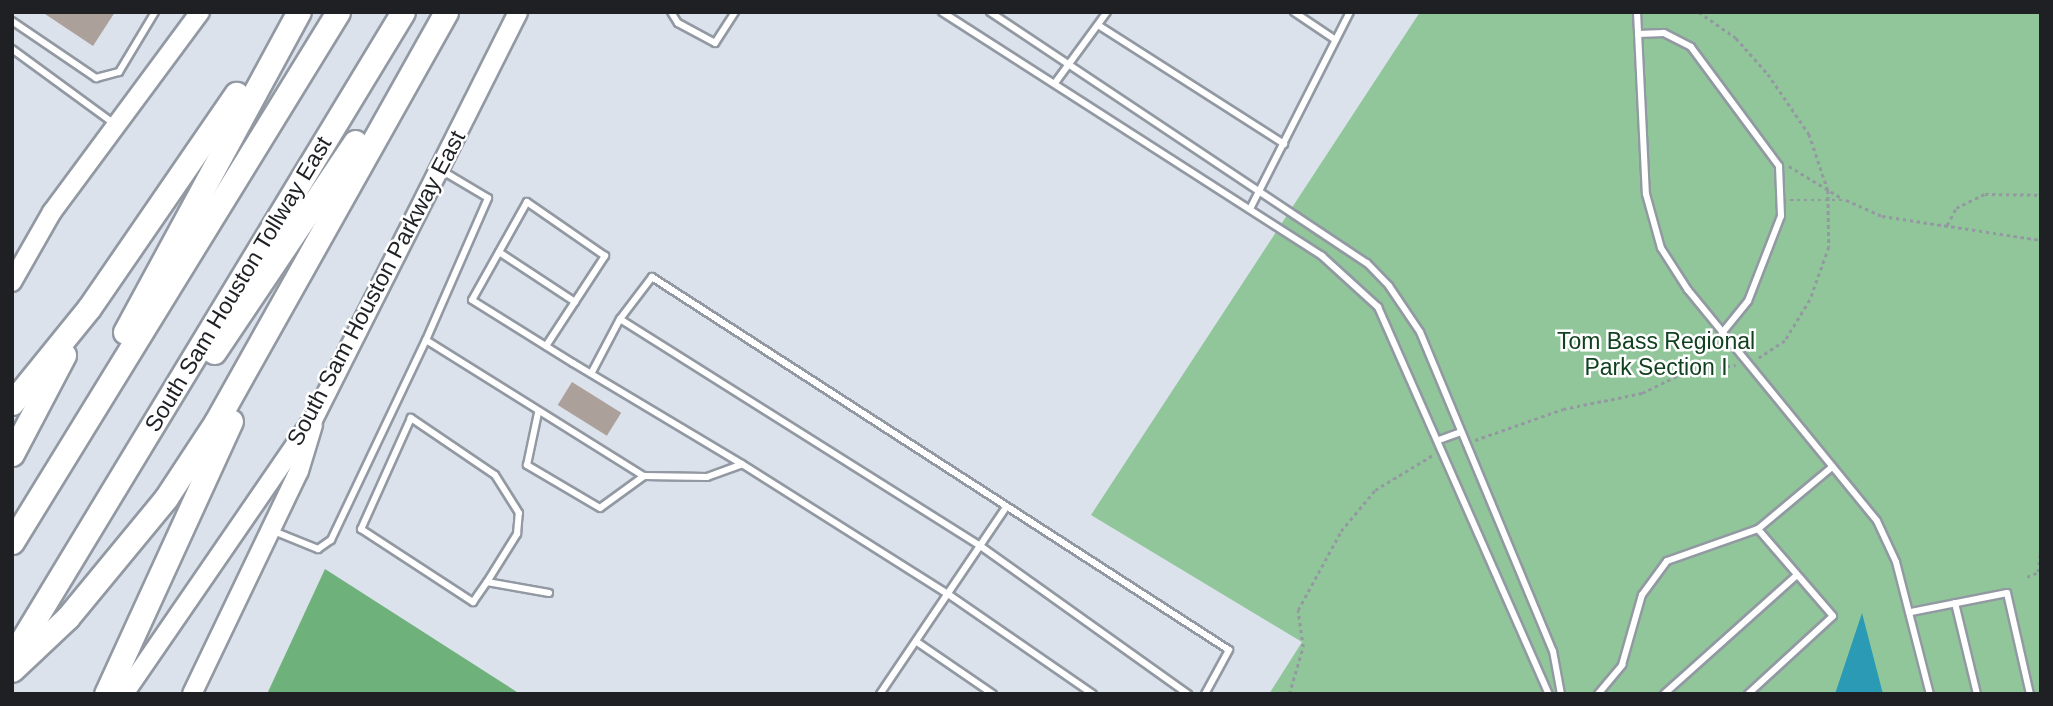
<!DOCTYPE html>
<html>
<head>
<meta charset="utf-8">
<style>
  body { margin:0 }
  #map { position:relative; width:2053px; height:706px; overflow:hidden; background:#dbe2ec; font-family:Arial,sans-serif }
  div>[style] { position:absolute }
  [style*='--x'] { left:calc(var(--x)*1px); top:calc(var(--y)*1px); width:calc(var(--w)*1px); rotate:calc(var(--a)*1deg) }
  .green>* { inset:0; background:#90c699 }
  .forest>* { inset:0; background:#6fb17b }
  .water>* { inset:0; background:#2b9ab4 }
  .building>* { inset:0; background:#aca09a; transform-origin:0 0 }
  .path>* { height:2.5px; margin-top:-1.25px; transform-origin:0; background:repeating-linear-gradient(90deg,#9499a1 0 3.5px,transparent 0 7px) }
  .roads { filter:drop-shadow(2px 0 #9299a2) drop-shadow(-2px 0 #9299a2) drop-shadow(0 2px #9299a2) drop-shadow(0 -2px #9299a2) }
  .service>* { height:6px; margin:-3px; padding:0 3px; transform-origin:3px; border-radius:3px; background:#fff }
  .secondary>* { height:18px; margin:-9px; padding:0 9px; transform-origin:9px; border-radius:9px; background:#fff }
  .motorway>* { height:23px; margin:-11.5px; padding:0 11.5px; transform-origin:11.5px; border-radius:11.5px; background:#fff }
  span { translate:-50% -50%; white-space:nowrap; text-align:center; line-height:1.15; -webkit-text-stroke:5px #fff; paint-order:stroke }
  .street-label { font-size:23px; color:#1e2024 }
  .park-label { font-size:23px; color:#11421f }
  .frame { position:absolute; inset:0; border:14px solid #1e2024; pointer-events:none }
</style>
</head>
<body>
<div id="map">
  <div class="green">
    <div style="clip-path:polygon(1420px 12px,2041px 12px,2041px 694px,1269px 694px,1302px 642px,1091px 515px)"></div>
  </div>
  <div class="forest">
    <div style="clip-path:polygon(325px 569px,520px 694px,267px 694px)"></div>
  </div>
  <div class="water">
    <div style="clip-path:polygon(1862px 613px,1883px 694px,1835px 694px)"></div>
  </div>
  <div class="building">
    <div style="clip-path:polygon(42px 12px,115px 12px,93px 46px)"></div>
    <div style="left:572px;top:382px;width:58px;height:27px;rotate:32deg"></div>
  </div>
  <div class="path">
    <div style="--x:1699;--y:12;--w:45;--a:35.1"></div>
    <div style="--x:1736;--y:38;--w:48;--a:48.4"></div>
    <div style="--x:1768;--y:74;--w:73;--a:55.7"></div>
    <div style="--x:1809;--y:134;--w:59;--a:71.3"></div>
    <div style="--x:1828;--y:190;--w:57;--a:89"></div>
    <div style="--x:1829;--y:247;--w:56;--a:109.7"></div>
    <div style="--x:1810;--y:300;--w:48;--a:121.4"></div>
    <div style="--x:1785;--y:341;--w:31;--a:147"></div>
    <div style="--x:1789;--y:166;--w:63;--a:31.4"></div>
    <div style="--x:1790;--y:200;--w:56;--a:0"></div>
    <div style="--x:1846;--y:200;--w:39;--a:24"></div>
    <div style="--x:1882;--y:216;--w:161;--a:8.6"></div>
    <div style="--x:1947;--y:225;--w:19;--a:-62"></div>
    <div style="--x:1956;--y:208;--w:32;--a:-26"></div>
    <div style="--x:1985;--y:194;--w:56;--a:1"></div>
    <div style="--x:1475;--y:440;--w:93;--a:-19.4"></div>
    <div style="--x:1563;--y:409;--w:81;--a:-11.4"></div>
    <div style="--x:1642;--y:393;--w:48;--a:-26"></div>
    <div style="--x:1685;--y:372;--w:51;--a:-7.8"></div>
    <div style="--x:2027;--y:577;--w:12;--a:-24"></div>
    <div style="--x:2038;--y:572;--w:30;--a:-84"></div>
    <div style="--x:1289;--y:694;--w:49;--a:-73.4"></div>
    <div style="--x:1303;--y:647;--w:37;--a:-98"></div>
    <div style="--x:1298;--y:610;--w:90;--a:-61.4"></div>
    <div style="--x:1341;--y:531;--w:53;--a:-50.3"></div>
    <div style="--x:1375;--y:490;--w:68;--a:-31.1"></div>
  </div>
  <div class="roads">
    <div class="service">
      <div style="--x:671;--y:12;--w:13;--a:58"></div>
      <div style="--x:678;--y:23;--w:42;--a:28.4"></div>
      <div style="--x:715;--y:43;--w:37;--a:-57"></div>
      <div style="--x:942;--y:12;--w:452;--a:32.7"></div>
      <div style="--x:1322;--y:256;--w:76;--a:42.3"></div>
      <div style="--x:1378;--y:307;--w:423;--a:66.2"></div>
      <div style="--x:990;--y:12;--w:453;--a:33.7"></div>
      <div style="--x:1367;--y:263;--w:32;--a:46"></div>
      <div style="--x:1389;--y:286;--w:55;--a:56"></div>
      <div style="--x:1420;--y:332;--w:346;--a:67.4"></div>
      <div style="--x:1553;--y:651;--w:44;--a:79.5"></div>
      <div style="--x:1294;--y:12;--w:48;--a:34"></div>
      <div style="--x:1637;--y:12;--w:182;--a:87.2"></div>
      <div style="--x:1646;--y:194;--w:56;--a:74.5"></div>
      <div style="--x:1661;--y:248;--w:50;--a:57.3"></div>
      <div style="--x:1688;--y:290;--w:298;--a:50.7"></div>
      <div style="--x:1877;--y:521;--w:45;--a:65.1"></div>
      <div style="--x:1896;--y:562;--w:136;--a:75.6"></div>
      <div style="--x:12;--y:21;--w:102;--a:34.2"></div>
      <div style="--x:96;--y:78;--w:24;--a:-15"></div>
      <div style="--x:119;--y:72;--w:70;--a:-59"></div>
      <div style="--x:1098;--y:25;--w:221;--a:32.6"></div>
      <div style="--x:1638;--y:34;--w:26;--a:-2"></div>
      <div style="--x:1664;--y:33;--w:30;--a:27"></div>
      <div style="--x:1691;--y:47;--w:148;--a:53.5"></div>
      <div style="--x:1779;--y:166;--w:50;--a:87.7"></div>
      <div style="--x:1781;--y:216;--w:91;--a:111.2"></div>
      <div style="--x:1748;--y:301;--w:41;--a:129.1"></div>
      <div style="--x:12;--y:49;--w:129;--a:36.2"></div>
      <div style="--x:1055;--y:83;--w:88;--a:-53.8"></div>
      <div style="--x:1250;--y:209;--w:221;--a:-63.1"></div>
      <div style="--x:499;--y:252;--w:91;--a:33.3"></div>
      <div style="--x:620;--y:319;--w:53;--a:-52.7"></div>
      <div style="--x:652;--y:277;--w:687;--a:32.88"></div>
      <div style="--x:1229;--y:650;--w:50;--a:118.6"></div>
      <div style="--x:426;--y:340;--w:257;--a:32"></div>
      <div style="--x:644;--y:476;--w:54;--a:144"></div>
      <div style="--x:600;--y:508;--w:85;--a:-149.5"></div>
      <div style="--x:527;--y:465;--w:53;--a:-78.1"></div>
      <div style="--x:546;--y:346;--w:108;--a:-56.8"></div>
      <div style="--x:605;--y:256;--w:95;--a:-145.3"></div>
      <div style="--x:527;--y:202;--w:112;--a:119.3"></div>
      <div style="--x:472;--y:300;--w:119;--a:32"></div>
      <div style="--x:573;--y:363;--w:197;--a:30.9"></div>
      <div style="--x:742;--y:464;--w:244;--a:32.3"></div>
      <div style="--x:948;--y:594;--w:176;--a:34.6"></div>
      <div style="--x:592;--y:372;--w:60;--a:-62.2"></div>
      <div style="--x:620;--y:319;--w:424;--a:32.2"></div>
      <div style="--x:979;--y:545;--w:257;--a:35.5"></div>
      <div style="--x:1439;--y:440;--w:23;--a:-20"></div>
      <div style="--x:644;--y:476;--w:63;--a:0.9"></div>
      <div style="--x:707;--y:477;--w:37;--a:-20"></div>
      <div style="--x:271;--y:530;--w:51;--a:22"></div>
      <div style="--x:318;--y:549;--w:16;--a:-35"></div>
      <div style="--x:331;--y:540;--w:221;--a:-64.6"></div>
      <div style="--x:426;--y:340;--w:155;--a:-66.4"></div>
      <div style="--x:488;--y:198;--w:55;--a:-149.2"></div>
      <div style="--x:487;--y:582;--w:57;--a:-58"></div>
      <div style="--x:517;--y:534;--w:21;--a:-85"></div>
      <div style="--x:519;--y:513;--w:45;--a:-122.3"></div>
      <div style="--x:495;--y:475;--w:102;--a:-145.8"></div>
      <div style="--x:411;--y:418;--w:122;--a:114.2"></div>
      <div style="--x:361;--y:529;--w:134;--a:33.1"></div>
      <div style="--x:473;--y:602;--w:24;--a:-55"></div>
      <div style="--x:487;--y:582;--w:63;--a:10.1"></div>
      <div style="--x:1955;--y:603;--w:94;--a:76.4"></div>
      <div style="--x:1911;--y:612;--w:98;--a:-11.2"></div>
      <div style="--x:2007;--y:593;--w:104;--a:77.2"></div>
      <div style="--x:917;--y:642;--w:92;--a:34.4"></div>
      <div style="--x:880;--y:694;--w:225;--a:-56"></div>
      <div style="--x:1598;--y:694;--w:38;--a:-50"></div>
      <div style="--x:1622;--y:665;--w:73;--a:-74.1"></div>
      <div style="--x:1642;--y:595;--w:42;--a:-53.7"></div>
      <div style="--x:1667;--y:561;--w:96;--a:-19.4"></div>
      <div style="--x:1758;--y:529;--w:95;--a:-39.9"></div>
      <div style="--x:1664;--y:694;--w:178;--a:-41.8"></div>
      <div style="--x:1748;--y:694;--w:115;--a:-42.5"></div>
      <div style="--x:1833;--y:616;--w:115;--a:-130.8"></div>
    </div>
    <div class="secondary">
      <div style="--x:12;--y:282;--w:81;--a:-60.3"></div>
      <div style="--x:52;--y:212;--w:249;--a:-53.5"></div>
      <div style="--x:124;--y:694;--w:335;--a:-55.5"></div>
      <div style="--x:314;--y:418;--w:454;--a:-63.3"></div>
      <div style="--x:192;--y:694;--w:247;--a:-64.4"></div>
      <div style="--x:299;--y:471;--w:48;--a:-73.1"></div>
    </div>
    <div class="motorway">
      <div style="--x:125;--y:332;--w:364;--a:-61.5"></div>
      <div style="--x:214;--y:352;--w:253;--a:-56.1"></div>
      <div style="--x:12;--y:403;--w:122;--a:-51"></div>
      <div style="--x:89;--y:308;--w:260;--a:-55.5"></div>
      <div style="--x:12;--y:454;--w:112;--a:-62.3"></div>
      <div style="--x:12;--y:542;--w:622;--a:-58.4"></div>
      <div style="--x:12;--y:657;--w:754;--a:-58.78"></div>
      <div style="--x:12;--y:670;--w:77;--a:-43.4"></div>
      <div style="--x:68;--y:617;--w:154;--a:-50.5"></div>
      <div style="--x:166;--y:498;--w:91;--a:-56.7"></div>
      <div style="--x:216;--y:422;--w:470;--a:-60.7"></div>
      <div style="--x:106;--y:694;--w:300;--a:-65.4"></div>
    </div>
  </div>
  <div class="street-label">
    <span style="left:238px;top:284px;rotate:-59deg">South Sam Houston Tollway East</span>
    <span style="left:376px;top:288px;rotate:-62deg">South Sam Houston Parkway East</span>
  </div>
  <div class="park-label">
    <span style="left:1656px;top:354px">Tom Bass Regional<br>Park Section I</span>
  </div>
  <div class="frame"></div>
</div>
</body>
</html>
